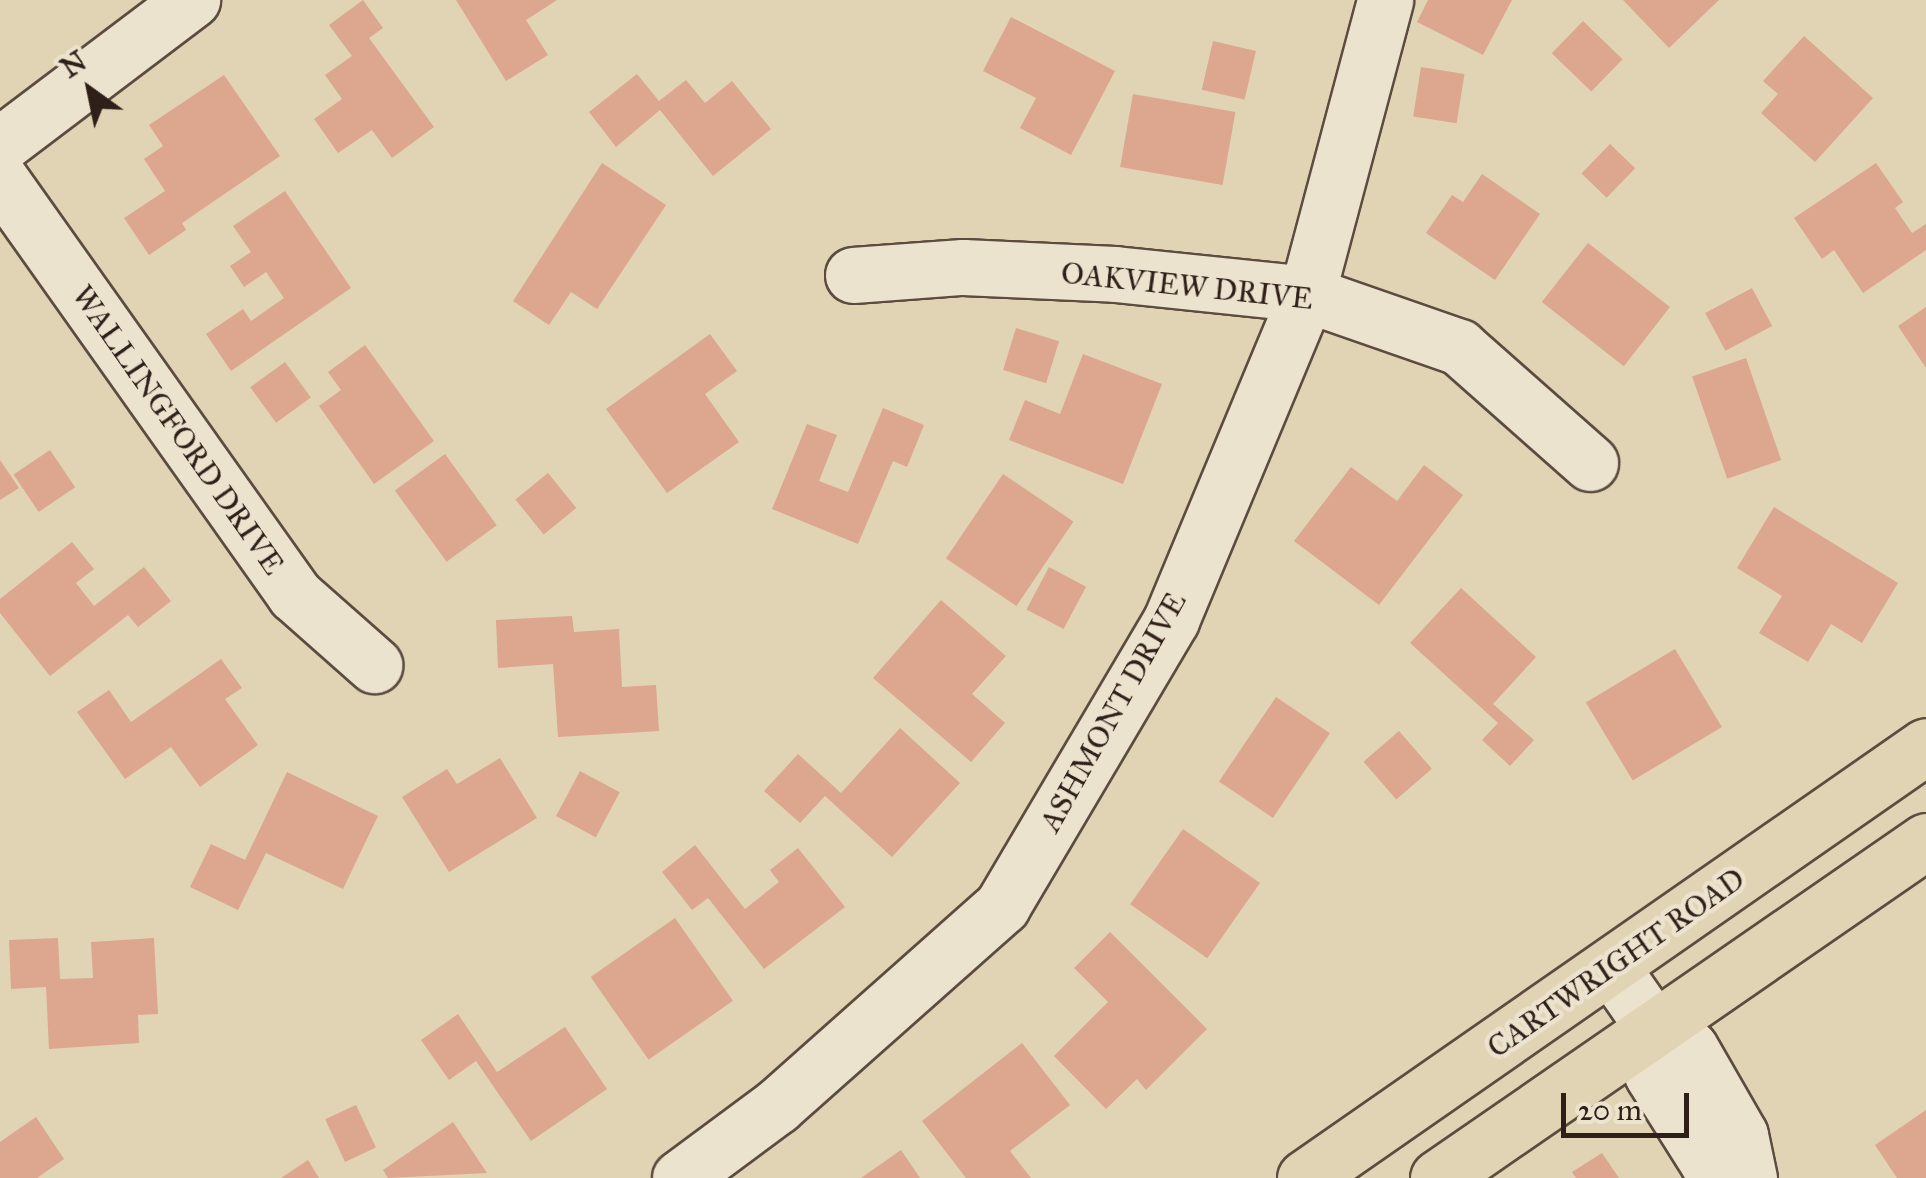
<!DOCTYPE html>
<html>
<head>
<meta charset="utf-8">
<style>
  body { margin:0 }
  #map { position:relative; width:1926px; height:1178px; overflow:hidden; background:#e1d4b4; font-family:"IM FELL Great Primer",serif }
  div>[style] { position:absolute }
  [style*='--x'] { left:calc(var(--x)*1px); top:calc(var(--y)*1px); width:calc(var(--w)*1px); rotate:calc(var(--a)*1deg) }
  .building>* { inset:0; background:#dca68f; transform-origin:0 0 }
  .roads { filter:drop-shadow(2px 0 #5c4c40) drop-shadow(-2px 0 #5c4c40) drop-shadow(0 2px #5c4c40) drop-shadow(0 -2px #5c4c40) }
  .minor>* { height:55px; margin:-27.5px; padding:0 27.5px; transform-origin:27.5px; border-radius:27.5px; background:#ece3ce }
  .major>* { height:55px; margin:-27.5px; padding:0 27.5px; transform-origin:27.5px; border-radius:27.5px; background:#e1d4b4 }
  span { translate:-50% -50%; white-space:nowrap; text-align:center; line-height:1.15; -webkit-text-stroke:9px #ece3ce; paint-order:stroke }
  .street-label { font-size:30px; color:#2f1f19 }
  .north { position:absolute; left:40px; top:40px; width:100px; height:100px; -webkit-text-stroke:8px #ece3ce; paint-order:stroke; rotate:327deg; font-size:28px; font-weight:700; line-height:40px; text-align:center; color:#2f1f19 }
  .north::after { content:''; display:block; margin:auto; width:35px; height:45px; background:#2f1f19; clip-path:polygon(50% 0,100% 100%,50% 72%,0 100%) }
  .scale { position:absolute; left:1561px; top:1093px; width:128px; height:45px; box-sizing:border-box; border:5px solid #2f1f19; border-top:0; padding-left:12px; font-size:30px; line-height:35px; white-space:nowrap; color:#2f1f19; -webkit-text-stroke:8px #ece3ce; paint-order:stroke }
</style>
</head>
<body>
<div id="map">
  <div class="building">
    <div style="clip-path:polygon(363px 0,383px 28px,369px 38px,434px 127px,392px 158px,372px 130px,338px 153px,314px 119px,342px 99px,325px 75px,352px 56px,329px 25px)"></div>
    <div style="clip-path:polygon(456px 0,557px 0,526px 20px,548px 55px,506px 81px)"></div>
    <div style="clip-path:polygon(1428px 0,1512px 0,1483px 55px,1417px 22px)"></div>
    <div style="clip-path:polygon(1623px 0,1719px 0,1669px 48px)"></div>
    <div style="clip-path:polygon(1011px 17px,1115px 71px,1071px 155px,1020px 128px,1036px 98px,983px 71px)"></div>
    <div style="left:1583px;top:21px;width:55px;height:45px;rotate:44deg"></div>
    <div style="clip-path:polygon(1804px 36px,1873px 98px,1815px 162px,1761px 113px,1778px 94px,1763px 81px)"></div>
    <div style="left:1213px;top:41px;width:44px;height:50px;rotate:13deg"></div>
    <div style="left:1421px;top:67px;width:44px;height:50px;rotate:9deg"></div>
    <div style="clip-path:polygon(637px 74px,659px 101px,686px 80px,705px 103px,732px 81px,771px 129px,713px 176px,660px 110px,616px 147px,589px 112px)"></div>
    <div style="clip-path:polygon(224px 75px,280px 156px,182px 223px,186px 230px,149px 255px,124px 218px,165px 191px,144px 159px,163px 146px,149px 125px)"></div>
    <div style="left:1133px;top:94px;width:104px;height:74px;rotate:10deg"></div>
    <div style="left:1610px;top:144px;width:35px;height:41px;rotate:44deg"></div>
    <div style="clip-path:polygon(602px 163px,666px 205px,597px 309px,571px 292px,549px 325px,513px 301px)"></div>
    <div style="clip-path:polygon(1876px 163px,1903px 202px,1895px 208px,1912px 233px,1926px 224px,1926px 250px,1863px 293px,1834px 250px,1822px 259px,1794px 218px)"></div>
    <div style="clip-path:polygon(1482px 174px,1540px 214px,1495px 280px,1426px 233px,1452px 195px,1463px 202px)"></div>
    <div style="clip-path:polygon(285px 191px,351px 288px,231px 371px,206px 334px,243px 309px,251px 321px,284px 298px,266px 272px,244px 287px,230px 266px,251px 252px,233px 226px)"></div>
    <div style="left:1588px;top:243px;width:104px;height:75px;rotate:38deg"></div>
    <div style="left:1752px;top:288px;width:43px;height:53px;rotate:62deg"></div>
    <div style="clip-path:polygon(1926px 307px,1926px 368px,1898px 326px)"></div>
    <div style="left:1016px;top:328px;width:45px;height:44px;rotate:17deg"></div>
    <div style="clip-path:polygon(710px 334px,737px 371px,705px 394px,739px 442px,667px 493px,606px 409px)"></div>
    <div style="clip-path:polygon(365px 345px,434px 441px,374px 484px,319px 406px,341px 390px,328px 372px)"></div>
    <div style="clip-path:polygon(1083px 354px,1162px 384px,1123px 484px,1009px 440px,1025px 400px,1060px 414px)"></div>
    <div style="left:1746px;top:358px;width:108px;height:57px;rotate:71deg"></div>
    <div style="left:285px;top:362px;width:44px;height:43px;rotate:54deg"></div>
    <div style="clip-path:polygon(883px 408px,924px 425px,907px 467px,893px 461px,858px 544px,772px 509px,807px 424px,837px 435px,819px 481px,848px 492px)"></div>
    <div style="left:50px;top:450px;width:45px;height:44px;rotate:56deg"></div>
    <div style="left:445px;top:454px;width:88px;height:62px;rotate:54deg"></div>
    <div style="clip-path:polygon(0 460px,19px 488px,0 500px)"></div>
    <div style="clip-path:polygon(1424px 465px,1463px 495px,1379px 605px,1294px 541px,1351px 467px,1397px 501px)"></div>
    <div style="left:548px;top:473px;width:45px;height:42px;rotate:51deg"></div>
    <div style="left:1003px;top:474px;width:85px;height:102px;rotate:34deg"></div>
    <div style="clip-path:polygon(1774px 507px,1898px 583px,1862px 643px,1831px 624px,1808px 662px,1759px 633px,1782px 596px,1737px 568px)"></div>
    <div style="clip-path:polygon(72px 542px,94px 569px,76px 583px,94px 606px,144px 567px,171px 601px,138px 627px,128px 615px,50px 676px,0 613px,0 599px)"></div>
    <div style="left:1049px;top:567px;width:42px;height:48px;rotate:28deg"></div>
    <div style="clip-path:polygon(1461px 588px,1536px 657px,1493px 704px,1534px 740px,1510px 766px,1482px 740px,1498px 723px,1410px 643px)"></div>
    <div style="clip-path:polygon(941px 600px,1006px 656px,972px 694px,1005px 723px,971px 762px,873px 678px)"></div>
    <div style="clip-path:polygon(572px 616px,574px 632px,619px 629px,622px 687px,656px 685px,659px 731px,558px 737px,553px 664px,498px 668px,496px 620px)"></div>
    <div style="left:1675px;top:649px;width:91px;height:104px;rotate:59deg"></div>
    <div style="clip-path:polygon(221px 659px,242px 688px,225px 699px,258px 745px,200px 787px,171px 747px,125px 779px,77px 712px,109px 690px,131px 722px)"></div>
    <div style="left:1276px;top:697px;width:65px;height:102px;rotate:34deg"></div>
    <div style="clip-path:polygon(900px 728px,960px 783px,892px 857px,825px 796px,800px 823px,764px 791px,798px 754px,841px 793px)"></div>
    <div style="left:1399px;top:731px;width:50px;height:47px;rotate:49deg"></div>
    <div style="clip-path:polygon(500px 758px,537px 818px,449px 872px,402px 797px,447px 769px,457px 784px)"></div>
    <div style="left:580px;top:771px;width:45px;height:51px;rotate:28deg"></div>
    <div style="clip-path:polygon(287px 772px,378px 816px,343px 889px,266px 853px,238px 910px,190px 887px,211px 844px,245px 860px)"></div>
    <div style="left:1183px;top:829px;width:94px;height:92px;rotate:35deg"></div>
    <div style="clip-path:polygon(695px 845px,745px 909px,779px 882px,770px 870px,798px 848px,845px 907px,764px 969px,708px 898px,692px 910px,662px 872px)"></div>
    <div style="left:675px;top:918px;width:101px;height:103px;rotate:55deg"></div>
    <div style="clip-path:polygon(1110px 932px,1207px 1029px,1146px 1090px,1137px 1079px,1106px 1109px,1054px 1056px,1108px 1002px,1074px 968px)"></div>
    <div style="clip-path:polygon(58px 938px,60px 979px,93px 978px,91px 942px,154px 938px,158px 1014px,138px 1015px,139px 1043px,49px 1049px,46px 987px,11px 989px,9px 940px)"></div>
    <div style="clip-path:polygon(458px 1014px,497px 1072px,565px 1027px,607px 1089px,531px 1141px,476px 1061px,449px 1080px,421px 1040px)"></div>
    <div style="clip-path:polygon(1022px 1043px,1070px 1105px,1010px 1151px,1031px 1178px,966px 1178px,922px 1121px)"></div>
    <div style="left:356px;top:1105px;width:47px;height:34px;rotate:65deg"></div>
    <div style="clip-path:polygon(1926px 1110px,1926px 1178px,1897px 1178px,1875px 1145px)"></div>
    <div style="clip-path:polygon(36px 1117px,64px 1159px,37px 1178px,0 1178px,0 1142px)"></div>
    <div style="clip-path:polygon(453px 1122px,487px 1173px,388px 1178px,383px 1170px)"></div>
    <div style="clip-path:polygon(901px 1150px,920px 1178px,861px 1178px)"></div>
    <div style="clip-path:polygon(1602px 1153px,1619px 1178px,1576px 1178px,1572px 1172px)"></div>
    <div style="clip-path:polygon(308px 1160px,319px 1178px,281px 1178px)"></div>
  </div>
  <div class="roads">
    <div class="minor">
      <div style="--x:0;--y:145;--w:241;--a:-37.1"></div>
      <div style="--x:0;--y:179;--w:510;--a:54.66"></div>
      <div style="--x:295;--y:595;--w:106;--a:41.5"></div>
      <div style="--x:853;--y:275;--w:110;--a:-4.2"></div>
      <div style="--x:963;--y:267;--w:152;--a:2.6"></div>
      <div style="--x:1115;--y:274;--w:193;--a:5.9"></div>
      <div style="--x:1307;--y:294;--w:161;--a:19.2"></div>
      <div style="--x:1459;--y:347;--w:175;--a:41.5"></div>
      <div style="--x:1612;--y:968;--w:77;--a:55.1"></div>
      <div style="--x:1656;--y:1031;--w:38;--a:27"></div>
      <div style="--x:1690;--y:1048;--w:100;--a:60.1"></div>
      <div style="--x:1740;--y:1135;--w:44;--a:78.2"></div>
      <div style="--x:1656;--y:1031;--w:43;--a:95.3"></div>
      <div style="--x:1652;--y:1074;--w:105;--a:57.8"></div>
      <div style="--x:1708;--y:1163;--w:38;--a:14"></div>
      <div style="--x:680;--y:1178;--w:121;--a:-36.6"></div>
      <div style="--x:777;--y:1106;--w:301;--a:-41.6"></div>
      <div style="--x:1002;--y:906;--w:332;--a:-59.4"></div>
      <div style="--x:1171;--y:620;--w:353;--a:-67.4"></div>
      <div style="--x:1307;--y:294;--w:304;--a:-75.1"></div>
    </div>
    <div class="major">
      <div style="--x:1305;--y:1178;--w:756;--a:-34.82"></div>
      <div style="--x:1438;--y:1178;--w:593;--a:-34.63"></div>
    </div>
  </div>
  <div class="street-label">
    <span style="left:1187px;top:286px;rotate:6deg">OAKVIEW DRIVE</span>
    <span style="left:178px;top:430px;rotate:55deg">WALLINGFORD DRIVE</span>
    <span style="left:1113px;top:712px;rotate:-61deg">ASHMONT DRIVE</span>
    <span style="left:1616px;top:963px;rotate:-35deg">CARTWRIGHT ROAD</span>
  </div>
  <div class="north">N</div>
  <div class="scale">20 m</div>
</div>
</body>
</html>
